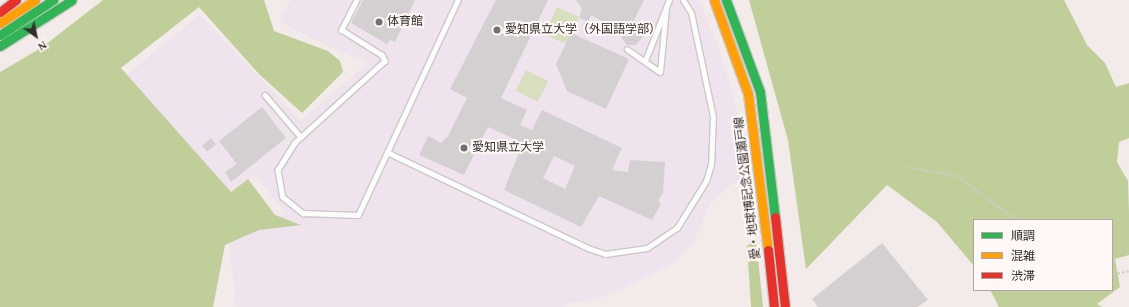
<!DOCTYPE html>
<html>
<head>
<meta charset="utf-8">
<style>
  body { margin:0 }
  #map { position:relative; width:1129px; height:307px; overflow:hidden; background:#f2ebea; font-family:"Times New Roman","Noto Sans JP",serif }
  div>[style] { position:absolute }
  [style*='--x'] { left:calc(var(--x)*1px); top:calc(var(--y)*1px); width:calc(var(--w)*1px); rotate:calc(var(--a)*1deg) }
  .education>* { inset:0; background:#efe3ed }
  .green>* { inset:0; background:#d7dfbf; transform-origin:0 0 }
  .forest>* { inset:0; background:#c0ce99 }
  .building>* { inset:0; background:#d4d0d1; transform-origin:0 0 }
  .path>* { height:1.5px; margin-top:-0.75px; transform-origin:0; background:repeating-linear-gradient(90deg,#cdcccb 0 3px,transparent 0 5px) }
  .roads { filter:drop-shadow(1px 0 #ccc8c7) drop-shadow(-1px 0 #ccc8c7) drop-shadow(0 1px #ccc8c7) drop-shadow(0 -1px #ccc8c7) }
  .lane>* { height:4.5px; margin:-2.25px; padding:0 2.25px; transform-origin:2.25px; border-radius:2.25px; background:#fdfcfc }
  .fast>* { height:9px; margin:-4.5px; padding:0 4.5px; transform-origin:4.5px; border-radius:4.5px; background:#30b455 }
  .slow>* { height:9px; margin:-4.5px; padding:0 4.5px; transform-origin:4.5px; border-radius:4.5px; background:#ff9f0a }
  .jam>* { height:9px; margin:-4.5px; padding:0 4.5px; transform-origin:4.5px; border-radius:4.5px; background:#e5322d }
  .dots>* { width:11px; height:11px; translate:-50% -50%; box-sizing:border-box; border:2px solid #fff8f6; border-radius:50% }
  span { translate:-50% -50%; white-space:nowrap; text-align:center; line-height:1.15; -webkit-text-stroke:4px #fff8f6; paint-order:stroke }
  .poi-label { font-size:12px; color:#302c2a }
  .left { translate:0 -50%; text-align:left }
  .street-label { font-size:12px; color:#302c2a }
  .legend { position:absolute; left:973px; top:219px; width:140px; height:72px; box-sizing:border-box; background:#fff8f6; border:1px solid #aca6a4; margin:0; padding:5px 7px; list-style:none; font-size:12px; color:#302c2a }
  .legend li { display:flex; align-items:center; gap:8px; height:20px }
  .legend b { width:20px; border:1px solid #aca6a4 }
  .north { position:absolute; left:16px; top:16px; width:40px; height:40px; -webkit-text-stroke:3px #fff8f6; paint-order:stroke; rotate:147deg; font-size:11px; font-weight:700; line-height:16px; text-align:center; color:#302c2a }
  .north::after { content:''; display:block; margin:auto; width:14px; height:18px; background:#302c2a; clip-path:polygon(50% 0,100% 100%,50% 72%,0 100%) }
</style>
</head>
<body>
<div id="map">
  <div class="education">
    <div style="clip-path:polygon(291px 0,698px 0,715px 37px,735px 101px,749px 174px,734px 182px,710px 204px,694px 241px,671px 265px,621px 290px,592px 300px,564px 303px,564px 307px,236px 307px,228px 234px,285px 213px,255px 175px,225px 194px,122px 79px,200px 14px,300px 121px,367px 64px,279px 22px)"></div>
  </div>
  <div class="green">
    <div style="left:557px;top:7px;width:24px;height:30px;rotate:24deg"></div>
    <div style="left:526px;top:70px;width:25px;height:23px;rotate:27deg"></div>
  </div>
  <div class="forest">
    <div style="clip-path:polygon(103px 0,264px 0,274px 31px,328px 51px,340px 61px,343px 72px,302px 113px,259px 74px,199px 7px,121px 68px,231px 192px,248px 179px,275px 215px,301px 225px,259px 230px,225px 245px,213px 307px,0 307px,0 72px,41px 48px)"></div>
    <div style="clip-path:polygon(749px 0,1064px 0,1087px 45px,1105px 63px,1116px 87px,1129px 83px,1129px 138px,1119px 142px,1117px 162px,1128px 181px,1129px 213px,1129px 255px,1115px 259px,1120px 287px,1097px 304px,1102px 307px,999px 307px,990px 290px,1112px 290px,1112px 220px,974px 220px,974px 266px,937px 222px,887px 185px,806px 269px,788px 140px)"></div>
    <div style="clip-path:polygon(756px 239px,763px 307px,751px 307px,747px 246px)"></div>
  </div>
  <div class="building">
    <div style="clip-path:polygon(363px 0,415px 0,395px 42px,390px 40px,387px 44px,351px 23px)"></div>
    <div style="clip-path:polygon(evenodd,496px 0,548px 0,501px 98px,527px 110px,520px 125px,532px 130px,542px 110px,622px 148px,612px 170px,628px 172px,630px 160px,665px 162px,663px 193px,658px 201px,661px 204px,652px 220px,599px 196px,581px 227px,504px 190px,523px 143px,488px 127px,464px 175px,419px 155px,428px 136px,441px 143px,448px 136px,467px 98px,450px 89px,496px 0,554px 156px,575px 166px,565px 189px,543px 178px,554px 156px)"></div>
    <div style="clip-path:polygon(576px 0,644px 0,634px 20px,646px 26px,644px 35px,636px 45px,627px 45px,621px 37px,606px 29px,609px 25px,591px 15px,588px 22px,579px 18px,582px 8px)"></div>
    <div style="clip-path:polygon(571px 33px,629px 59px,606px 109px,567px 91px,556px 64px)"></div>
    <div style="clip-path:polygon(262px 107px,286px 138px,231px 182px,225px 172px,237px 164px,219px 141px)"></div>
    <div style="left:211px;top:138px;width:8px;height:12px;rotate:50deg"></div>
    <div style="clip-path:polygon(882px 243px,928px 300px,917px 307px,818px 307px,812px 299px)"></div>
  </div>
  <div class="path">
    <div style="--x:906;--y:167;--w:52;--a:10"></div>
    <div style="--x:957;--y:176;--w:74;--a:36.7"></div>
    <div style="--x:1112;--y:275;--w:17;--a:-13"></div>
  </div>
  <div class="roads">
    <div class="lane">
      <div style="--x:357;--y:0;--w:34;--a:117"></div>
      <div style="--x:342;--y:30;--w:47;--a:32"></div>
      <div style="--x:382;--y:55;--w:7;--a:63"></div>
      <div style="--x:385;--y:61;--w:122;--a:137.7"></div>
      <div style="--x:295;--y:143;--w:32;--a:122"></div>
      <div style="--x:278;--y:170;--w:27;--a:80"></div>
      <div style="--x:283;--y:197;--w:26;--a:39"></div>
      <div style="--x:303;--y:213;--w:55;--a:2.1"></div>
      <div style="--x:358;--y:215;--w:237;--a:-65.1"></div>
      <div style="--x:627;--y:49;--w:40;--a:34.9"></div>
      <div style="--x:660;--y:72;--w:63;--a:-84.6"></div>
      <div style="--x:645;--y:61;--w:66;--a:-68.5"></div>
      <div style="--x:265;--y:95;--w:55;--a:49.4"></div>
      <div style="--x:387;--y:152;--w:223;--a:25.5"></div>
      <div style="--x:588;--y:248;--w:18;--a:19"></div>
      <div style="--x:605;--y:254;--w:42;--a:-8.1"></div>
      <div style="--x:647;--y:248;--w:36;--a:-34"></div>
      <div style="--x:677;--y:228;--w:55;--a:-58.3"></div>
      <div style="--x:706;--y:181;--w:17;--a:-73"></div>
      <div style="--x:711;--y:165;--w:48;--a:-87.6"></div>
      <div style="--x:713;--y:117;--w:106;--a:-101.9"></div>
      <div style="--x:691;--y:13;--w:15;--a:-122"></div>
    </div>
    <div class="fast">
      <div style="--x:726;--y:0;--w:98;--a:69.7"></div>
      <div style="--x:760;--y:92;--w:126;--a:83.2"></div>
      <div style="--x:0;--y:35;--w:64;--a:-33.4"></div>
      <div style="--x:0;--y:46;--w:85;--a:-32.6"></div>
    </div>
    <div class="slow">
      <div style="--x:714;--y:0;--w:100;--a:70.1"></div>
      <div style="--x:748;--y:94;--w:157;--a:82.7"></div>
      <div style="--x:0;--y:23;--w:42;--a:-33.3"></div>
    </div>
    <div class="jam">
      <div style="--x:0;--y:12;--w:20;--a:-37"></div>
      <div style="--x:775;--y:217;--w:91;--a:83.7"></div>
      <div style="--x:768;--y:250;--w:57;--a:84"></div>
    </div>
  </div>
  <div class="dots">
    <div style="left:379px;top:22px;background:#746f6d"></div>
    <div style="left:497px;top:30px;background:#746f6d"></div>
    <div style="left:464px;top:148px;background:#746f6d"></div>
  </div>
  <div class="poi-label">
    <span class="left" style="left:387px;top:22px">体育館</span>
    <span class="left" style="left:505px;top:30px">愛知県立大学（外国語学部）</span>
    <span class="left" style="left:472px;top:148px">愛知県立大学</span>
  </div>
  <div class="street-label">
    <span style="left:748px;top:188px;rotate:-97deg">愛・地球博記念公園瀬戸線</span>
  </div>
  <ul class="legend">
  <li><b style="height:5px;background:#30b455"></b>順調</li>
  <li><b style="height:5px;background:#ff9f0a"></b>混雑</li>
  <li><b style="height:5px;background:#e5322d"></b>渋滞</li>
  </ul>
  <div class="north">N</div>
</div>
</body>
</html>
